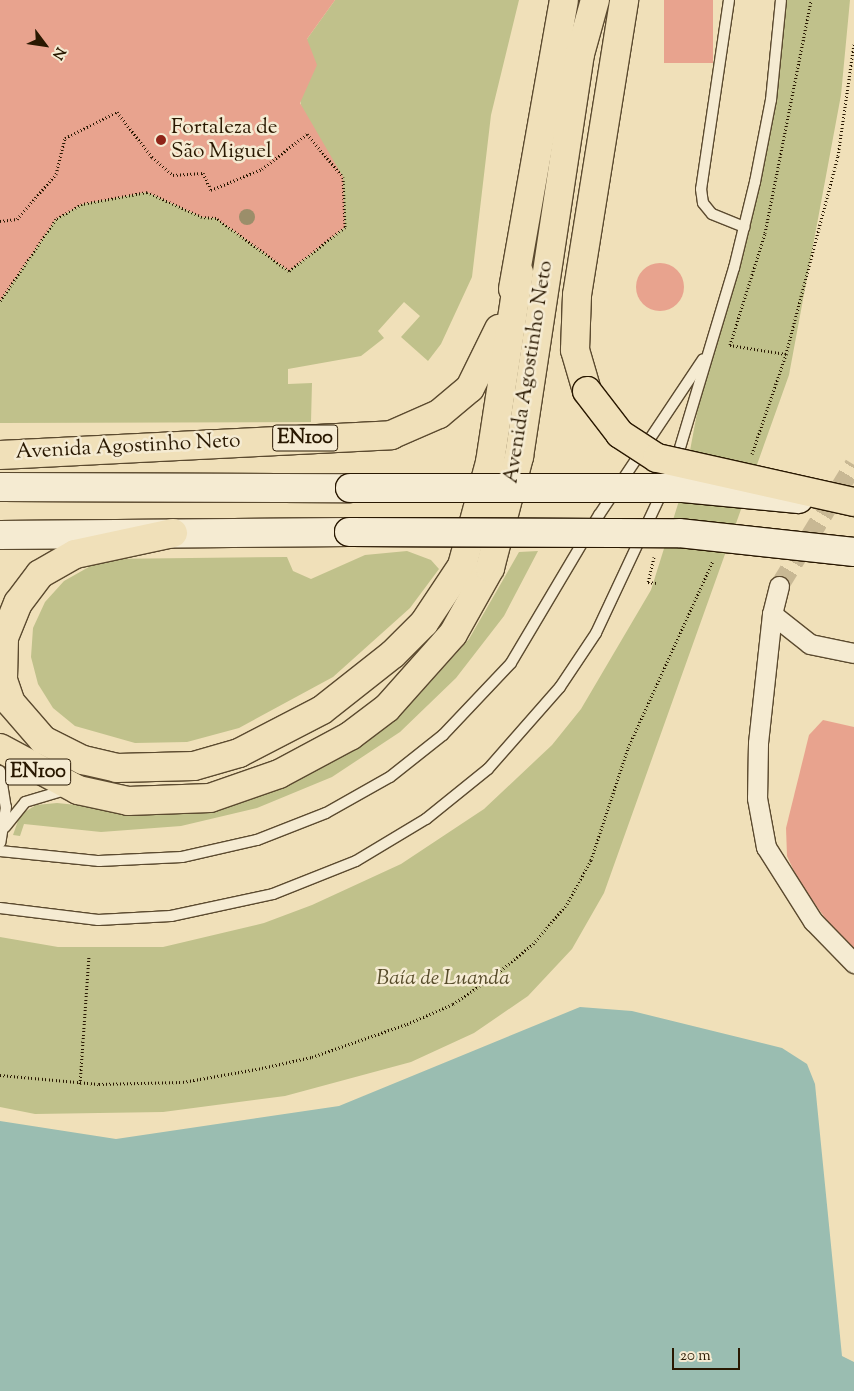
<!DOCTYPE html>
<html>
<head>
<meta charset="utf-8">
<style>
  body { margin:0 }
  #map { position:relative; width:854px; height:1391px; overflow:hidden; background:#f0e0b9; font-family:"Sorts Mill Goudy",serif }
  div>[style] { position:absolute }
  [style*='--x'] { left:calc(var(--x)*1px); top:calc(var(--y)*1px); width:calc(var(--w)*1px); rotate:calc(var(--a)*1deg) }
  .green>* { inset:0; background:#c0c18b }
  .water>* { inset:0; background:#9abdb1 }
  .building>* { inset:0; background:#e8a38e; transform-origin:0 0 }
  .round { border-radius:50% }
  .street-tunnel>* { height:19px; margin-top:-9.5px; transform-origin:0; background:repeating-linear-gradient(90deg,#c8b894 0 19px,transparent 0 28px) }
  .path>* { height:3px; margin-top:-1.5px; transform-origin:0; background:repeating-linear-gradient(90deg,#291801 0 1px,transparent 0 3.5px) }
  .roads { filter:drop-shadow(1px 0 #5b4a2f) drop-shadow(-1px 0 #5b4a2f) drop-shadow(0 1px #5b4a2f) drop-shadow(0 -1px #5b4a2f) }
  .lane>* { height:10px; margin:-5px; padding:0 5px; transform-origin:5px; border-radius:5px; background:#f5ebd2 }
  .street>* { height:19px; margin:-9.5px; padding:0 9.5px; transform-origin:9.5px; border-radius:9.5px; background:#f5ebd2 }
  .secondary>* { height:28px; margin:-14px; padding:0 14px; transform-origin:14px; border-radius:14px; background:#f5ebd2 }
  .primary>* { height:28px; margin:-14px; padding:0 14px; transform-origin:14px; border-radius:14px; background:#f0e0b9 }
  .bridges { filter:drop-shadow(1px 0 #291801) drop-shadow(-1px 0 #291801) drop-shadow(0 1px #291801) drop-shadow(0 -1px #291801) }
  .secondary-bridge>* { height:28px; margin:-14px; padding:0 14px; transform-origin:14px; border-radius:14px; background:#f5ebd2 }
  .primary-bridge>* { height:28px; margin:-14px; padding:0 14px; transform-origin:14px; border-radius:14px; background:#f0e0b9 }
  .trees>* { width:16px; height:16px; margin:-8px; border-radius:50%; background:#9b8e6a }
  .dots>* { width:14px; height:14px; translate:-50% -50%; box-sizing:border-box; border:2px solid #f5ebd2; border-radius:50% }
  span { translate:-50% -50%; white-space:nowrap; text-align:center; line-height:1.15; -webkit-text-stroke:5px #f5ebd2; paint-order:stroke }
  .shield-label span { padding:1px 4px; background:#f5ebd2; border:1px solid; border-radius:4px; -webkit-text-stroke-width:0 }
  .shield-label { font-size:20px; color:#291801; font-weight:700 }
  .poi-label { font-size:21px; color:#291801 }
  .left { translate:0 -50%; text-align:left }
  .street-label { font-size:21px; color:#291801 }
  .park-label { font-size:21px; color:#564b2a; font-style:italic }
  .north { position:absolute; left:20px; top:20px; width:50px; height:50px; -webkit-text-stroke:4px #f5ebd2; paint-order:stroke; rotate:121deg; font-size:14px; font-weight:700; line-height:20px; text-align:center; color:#291801 }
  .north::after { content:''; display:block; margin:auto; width:18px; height:22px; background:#291801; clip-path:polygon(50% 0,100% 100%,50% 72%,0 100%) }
  .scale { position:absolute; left:672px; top:1348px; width:68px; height:22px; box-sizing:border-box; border:2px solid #291801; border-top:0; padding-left:6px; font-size:15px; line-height:18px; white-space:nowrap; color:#291801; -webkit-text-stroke:4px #f5ebd2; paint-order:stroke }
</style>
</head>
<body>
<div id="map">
  <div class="green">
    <div style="clip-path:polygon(335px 0,519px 0,491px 115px,472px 277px,441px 344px,428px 361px,401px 337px,420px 316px,404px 302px,378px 331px,384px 338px,361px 356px,288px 369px,288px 384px,312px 383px,311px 422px,0 423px,0 301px,56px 219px,82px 204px,147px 192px,202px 217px,216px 218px,289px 271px,345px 227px,307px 134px,299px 95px,307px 39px)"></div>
    <div style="clip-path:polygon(781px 0,850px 0,841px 95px,789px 375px,604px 893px,572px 949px,528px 996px,474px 1033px,411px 1062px,285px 1096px,163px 1112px,35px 1114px,0 1107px,0 937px,58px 947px,163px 947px,264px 923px,312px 905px,401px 864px,484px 809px,552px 745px,581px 709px,651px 590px,683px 488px,709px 349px,755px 182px)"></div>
    <div style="clip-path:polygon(407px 551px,431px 560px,439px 569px,410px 608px,333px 677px,239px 728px,187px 742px,135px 743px,75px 726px,53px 708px,38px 684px,31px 657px,33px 628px,45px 602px,64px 581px,103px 559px,287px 557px,293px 571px,311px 579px,365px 555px)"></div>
    <div style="clip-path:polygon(538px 551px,504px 616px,456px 678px,400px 732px,332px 777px,257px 808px,181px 826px,101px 832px,24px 824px,20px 836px,13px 835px,20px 815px,36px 805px,57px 803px,146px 812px,389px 722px,418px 696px,469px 639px,519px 552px)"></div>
  </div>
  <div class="water">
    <div style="clip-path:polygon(580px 1007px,632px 1011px,782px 1048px,807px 1064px,815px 1084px,842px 1356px,854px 1362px,854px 1391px,0 1391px,0 1121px,116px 1139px,339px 1106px)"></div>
  </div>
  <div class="building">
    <div style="clip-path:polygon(0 0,335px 0,307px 39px,317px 65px,300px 103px,343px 177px,345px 227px,289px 271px,216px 218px,202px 217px,147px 192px,82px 204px,56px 219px,0 301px)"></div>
    <div style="left:664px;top:0;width:49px;height:63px"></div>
    <div class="round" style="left:636px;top:263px;width:48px;height:48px"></div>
    <div style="clip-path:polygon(823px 720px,854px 727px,854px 958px,799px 882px,787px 856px,786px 828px,809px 735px)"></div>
  </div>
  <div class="street-tunnel">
    <div style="--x:779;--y:586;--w:143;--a:-58.4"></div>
  </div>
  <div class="path">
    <div style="--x:0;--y:221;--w:17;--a:-7"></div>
    <div style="--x:17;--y:219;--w:60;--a:-49.1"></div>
    <div style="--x:56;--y:174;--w:37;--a:-76"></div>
    <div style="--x:65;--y:138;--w:58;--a:-26.6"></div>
    <div style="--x:117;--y:112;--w:57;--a:52.1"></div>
    <div style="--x:152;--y:157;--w:28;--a:41"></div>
    <div style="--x:173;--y:175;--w:30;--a:-4"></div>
    <div style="--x:203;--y:173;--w:19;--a:65"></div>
    <div style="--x:211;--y:190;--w:55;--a:-22.4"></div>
    <div style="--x:262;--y:169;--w:57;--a:-37.9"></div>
    <div style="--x:307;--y:134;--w:56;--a:50.1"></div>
    <div style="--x:343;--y:177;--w:50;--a:87.7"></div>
    <div style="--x:345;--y:227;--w:71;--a:141.8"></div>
    <div style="--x:289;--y:271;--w:90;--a:-144"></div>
    <div style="--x:216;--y:218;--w:14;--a:-176"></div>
    <div style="--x:202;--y:217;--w:60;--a:-155.6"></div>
    <div style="--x:147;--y:192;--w:66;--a:169.5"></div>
    <div style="--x:82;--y:204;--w:30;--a:150"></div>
    <div style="--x:56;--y:219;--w:99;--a:124.3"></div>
    <div style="--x:786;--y:354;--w:57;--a:-170.9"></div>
    <div style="--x:730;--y:345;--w:117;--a:-72.6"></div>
    <div style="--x:765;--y:233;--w:237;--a:-78.8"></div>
    <div style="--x:752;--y:454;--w:106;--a:-71.2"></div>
    <div style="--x:786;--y:354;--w:205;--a:-75.3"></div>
    <div style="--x:838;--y:156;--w:113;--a:-81.9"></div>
    <div style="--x:654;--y:557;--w:26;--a:103"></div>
    <div style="--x:648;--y:582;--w:8;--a:7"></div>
    <div style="--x:0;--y:1075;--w:99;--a:5.2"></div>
    <div style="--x:99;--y:1084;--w:84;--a:-1.4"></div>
    <div style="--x:183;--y:1082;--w:80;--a:-10"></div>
    <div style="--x:262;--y:1068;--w:51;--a:-12.4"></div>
    <div style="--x:312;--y:1057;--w:101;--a:-19.2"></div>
    <div style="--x:407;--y:1024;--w:50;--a:-23.5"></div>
    <div style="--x:453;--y:1004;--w:51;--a:-34.6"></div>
    <div style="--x:495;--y:975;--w:49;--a:-39.2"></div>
    <div style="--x:533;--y:944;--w:52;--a:-49.6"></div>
    <div style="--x:567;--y:904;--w:50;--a:-61.4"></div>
    <div style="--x:591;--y:860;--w:118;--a:-71.7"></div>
    <div style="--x:628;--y:748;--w:205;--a:-65.6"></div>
    <div style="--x:80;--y:1084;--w:129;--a:-86"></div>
  </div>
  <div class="roads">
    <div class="lane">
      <div style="--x:729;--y:0;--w:191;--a:98.4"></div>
      <div style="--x:701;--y:189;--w:14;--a:82"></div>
      <div style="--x:703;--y:203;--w:14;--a:51"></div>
      <div style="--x:712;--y:214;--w:35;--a:22"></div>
      <div style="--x:676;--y:461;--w:202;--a:-73.3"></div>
      <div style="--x:734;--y:268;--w:89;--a:-76.3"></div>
      <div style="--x:755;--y:182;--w:84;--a:-79"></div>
      <div style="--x:771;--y:100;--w:100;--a:-84.3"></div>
      <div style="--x:0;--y:771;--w:36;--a:81"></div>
      <div style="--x:6;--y:807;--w:36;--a:99"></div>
      <div style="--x:5;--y:827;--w:32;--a:-51"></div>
      <div style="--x:25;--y:802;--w:42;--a:-16.7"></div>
      <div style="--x:0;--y:851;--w:100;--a:5.8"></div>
      <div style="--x:99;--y:861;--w:83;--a:-2.8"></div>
      <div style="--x:182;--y:857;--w:77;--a:-12.8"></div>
      <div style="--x:257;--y:840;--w:74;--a:-21.4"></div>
      <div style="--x:326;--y:813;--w:73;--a:-29.4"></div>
      <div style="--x:390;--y:777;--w:68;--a:-38.4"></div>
      <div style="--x:443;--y:735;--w:99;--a:-46.6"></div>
      <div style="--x:511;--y:663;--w:172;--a:-59.3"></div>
      <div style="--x:599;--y:515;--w:187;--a:-56.3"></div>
      <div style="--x:0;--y:908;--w:99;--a:7"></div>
      <div style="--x:98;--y:920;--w:73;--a:-3.1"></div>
      <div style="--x:171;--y:916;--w:104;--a:-12.2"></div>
      <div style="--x:273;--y:894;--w:89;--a:-21.7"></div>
      <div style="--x:356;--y:861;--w:82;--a:-31"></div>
      <div style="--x:426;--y:819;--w:80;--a:-38.9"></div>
      <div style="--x:488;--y:769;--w:109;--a:-48.7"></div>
      <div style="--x:560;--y:687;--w:65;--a:-56.3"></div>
      <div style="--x:596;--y:633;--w:158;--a:-64.9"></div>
    </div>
    <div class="street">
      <div style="--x:779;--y:586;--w:29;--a:104"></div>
      <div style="--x:772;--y:614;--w:130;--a:96.2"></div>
      <div style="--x:758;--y:743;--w:55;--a:91"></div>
      <div style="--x:757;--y:798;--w:50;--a:79.6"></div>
      <div style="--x:766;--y:847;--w:88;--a:57.6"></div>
      <div style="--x:813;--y:921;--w:59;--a:45.7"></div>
      <div style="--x:772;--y:614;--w:48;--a:38.3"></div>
      <div style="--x:810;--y:644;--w:45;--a:11.6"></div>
    </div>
    <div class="secondary">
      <div style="--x:0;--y:487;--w:350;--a:0.2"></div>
      <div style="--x:0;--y:535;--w:349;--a:-0.5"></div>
    </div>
    <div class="primary">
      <div style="--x:513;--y:289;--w:293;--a:-80"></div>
      <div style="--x:587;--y:391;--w:43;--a:-106.3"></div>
      <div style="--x:575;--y:350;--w:55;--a:-87.9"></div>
      <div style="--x:577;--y:295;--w:299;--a:-80.9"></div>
      <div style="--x:0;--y:455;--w:392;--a:-2.9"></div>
      <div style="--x:391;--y:435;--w:52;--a:-23.6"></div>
      <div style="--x:439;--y:414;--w:40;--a:-40"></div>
      <div style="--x:470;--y:388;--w:66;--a:-63.8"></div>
      <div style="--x:173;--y:533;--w:100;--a:167.9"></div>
      <div style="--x:75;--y:554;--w:40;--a:150.3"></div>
      <div style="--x:40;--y:574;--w:36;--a:127"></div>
      <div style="--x:18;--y:603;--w:38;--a:112"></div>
      <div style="--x:4;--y:638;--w:42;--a:91.4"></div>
      <div style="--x:3;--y:680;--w:24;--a:71"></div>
      <div style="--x:11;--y:703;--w:49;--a:49.1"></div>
      <div style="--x:43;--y:740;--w:45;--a:26.6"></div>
      <div style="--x:83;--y:760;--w:35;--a:13"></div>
      <div style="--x:117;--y:768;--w:77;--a:-1.5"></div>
      <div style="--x:194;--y:766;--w:47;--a:-16.1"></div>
      <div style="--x:239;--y:753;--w:93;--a:-27.4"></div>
      <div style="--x:322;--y:710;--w:90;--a:-38.3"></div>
      <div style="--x:393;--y:654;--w:44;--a:-45"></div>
      <div style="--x:424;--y:623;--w:69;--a:-56.3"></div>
      <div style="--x:462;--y:566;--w:108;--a:-74.9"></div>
      <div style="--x:490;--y:462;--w:192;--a:-81.3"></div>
      <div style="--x:0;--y:748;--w:89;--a:28.3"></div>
      <div style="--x:78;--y:790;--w:51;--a:12.4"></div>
      <div style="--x:128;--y:801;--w:82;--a:-2.1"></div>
      <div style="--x:210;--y:798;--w:73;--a:-19.2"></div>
      <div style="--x:279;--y:774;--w:81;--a:-28.2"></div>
      <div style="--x:350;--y:736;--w:46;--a:-37.1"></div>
      <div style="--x:387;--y:708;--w:99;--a:-48.3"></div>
      <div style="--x:453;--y:634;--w:76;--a:-60.7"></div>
      <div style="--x:490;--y:568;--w:115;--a:-75.4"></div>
      <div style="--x:519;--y:457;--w:408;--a:-81.4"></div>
      <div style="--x:580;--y:54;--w:56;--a:-74.5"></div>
    </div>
  </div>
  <div class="bridges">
    <div class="secondary-bridge">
      <div style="--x:350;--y:488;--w:333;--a:0"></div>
      <div style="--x:683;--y:488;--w:116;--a:5.5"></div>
      <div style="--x:349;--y:532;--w:330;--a:0.2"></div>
      <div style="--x:679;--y:533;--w:176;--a:6.2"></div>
    </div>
    <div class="primary-bridge">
      <div style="--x:587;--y:391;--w:54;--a:52.5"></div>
      <div style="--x:620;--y:434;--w:44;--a:33"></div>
      <div style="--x:657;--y:458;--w:202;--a:12.6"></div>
    </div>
  </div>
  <div class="trees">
    <div style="left:247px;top:217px"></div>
  </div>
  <div class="dots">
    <div style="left:161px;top:140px;background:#8f2418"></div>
  </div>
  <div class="shield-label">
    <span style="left:305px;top:438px">EN100</span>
    <span style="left:38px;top:772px">EN100</span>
  </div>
  <div class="poi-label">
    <span class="left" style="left:171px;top:140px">Fortaleza de<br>São Miguel</span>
  </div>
  <div class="street-label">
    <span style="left:529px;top:372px;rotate:-81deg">Avenida Agostinho Neto</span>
    <span style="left:128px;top:447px;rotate:-3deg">Avenida Agostinho Neto</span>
  </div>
  <div class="park-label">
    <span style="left:443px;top:979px">Baía de Luanda</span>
  </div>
  <div class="north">N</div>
  <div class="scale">20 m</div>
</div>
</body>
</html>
